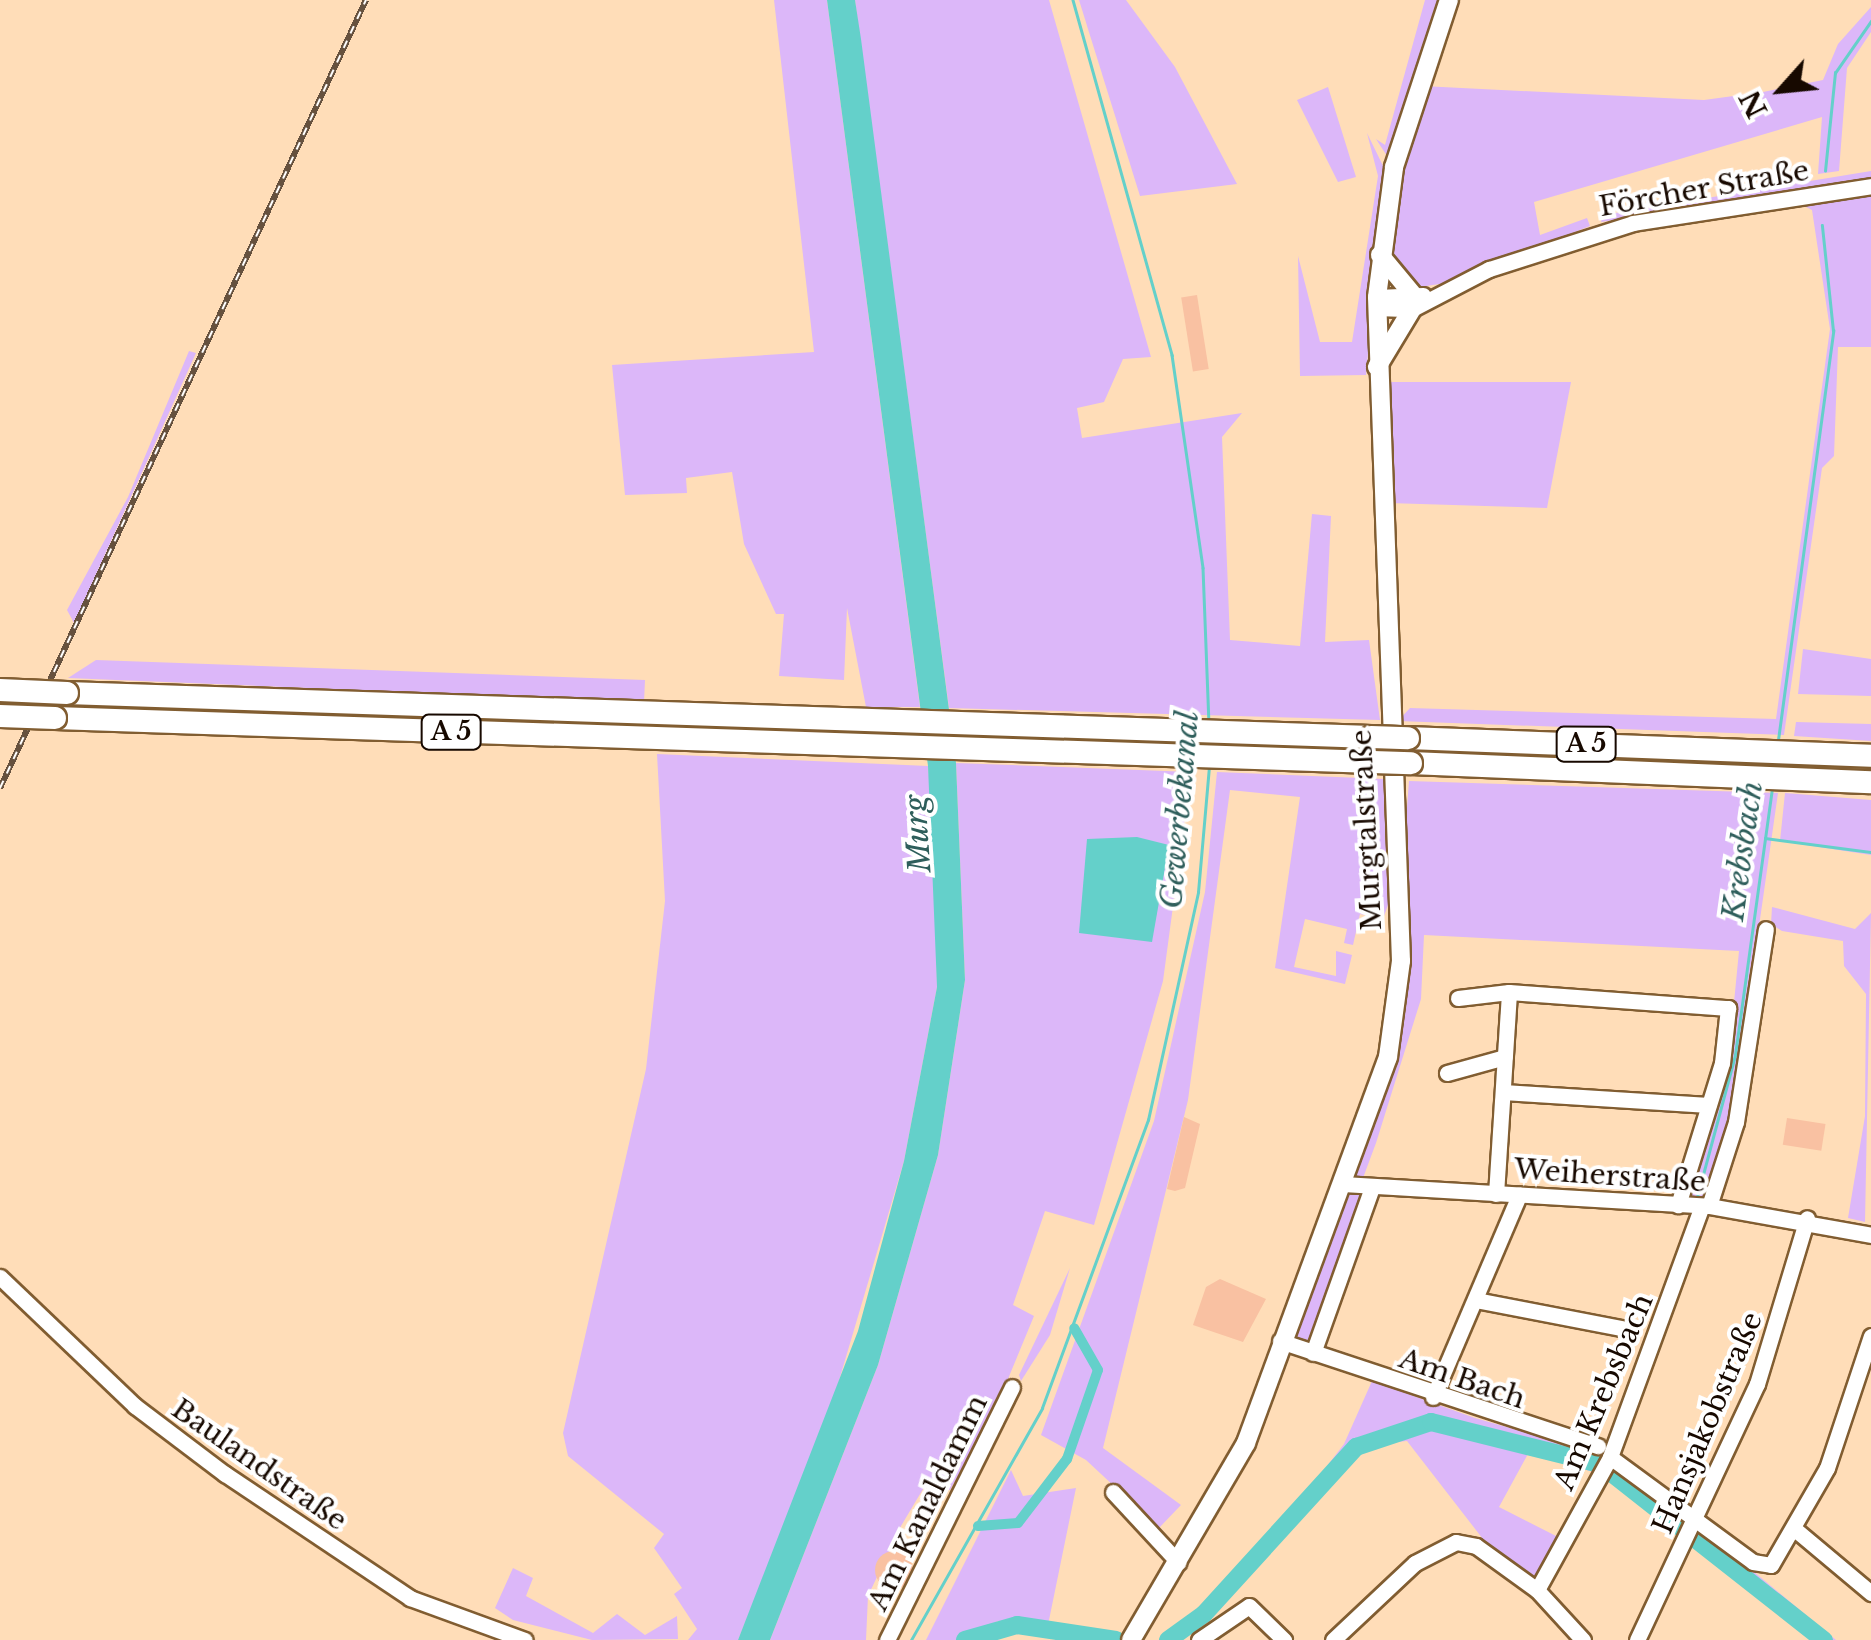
<!DOCTYPE html>
<html>
<head>
<meta charset="utf-8">
<style>
  body { margin:0 }
  #map { position:relative; width:1871px; height:1640px; overflow:hidden; background:#ffddb8; font-family:"Libre Baskerville",serif }
  div>[style] { position:absolute }
  [style*='--x'] { left:calc(var(--x)*1px); top:calc(var(--y)*1px); width:calc(var(--w)*1px); rotate:calc(var(--a)*1deg) }
  .green>* { inset:0; background:#dcb7f9 }
  .water>* { inset:0; background:#64d0ca }
  .stream>* { height:2.5px; margin:-1.25px; padding:0 1.25px; transform-origin:1.25px; border-radius:1.25px; background:#64d0ca }
  .canal>* { height:10px; margin:-5px; padding:0 5px; transform-origin:5px; border-radius:5px; background:#64d0ca }
  .river>* { height:18px; margin:-9px; padding:0 9px; transform-origin:9px; border-radius:9px; background:#64d0ca }
  .building>* { inset:0; background:#f9c1a2; transform-origin:0 0 }
  .round { border-radius:50% }
  .roads { filter:drop-shadow(2px 0 #815d31) drop-shadow(-2px 0 #815d31) drop-shadow(0 2px #815d31) drop-shadow(0 -2px #815d31) }
  .minor>* { height:15px; margin:-7.5px; padding:0 7.5px; transform-origin:7.5px; border-radius:7.5px; background:#fff }
  .major>* { height:18px; margin:-9px; padding:0 9px; transform-origin:9px; border-radius:9px; background:#fff }
  .highway>* { height:22px; margin:-11px; padding:0 11px; transform-origin:11px; border-radius:11px; background:#fff }
  .rail>* { height:6px; margin-top:-3px; transform-origin:0; background:repeating-linear-gradient(90deg,#fff 0 8px,#66513e 0 16px); box-sizing:border-box; border-block:2px solid #66513e }
  .bridges { filter:drop-shadow(2px 0 #815d31) drop-shadow(-2px 0 #815d31) drop-shadow(0 2px #815d31) drop-shadow(0 -2px #815d31) }
  .highway-bridge>* { height:22px; margin:-11px; padding:0 11px; transform-origin:11px; border-radius:11px; background:#fff }
  span { translate:-50% -50%; white-space:nowrap; text-align:center; line-height:1.15; -webkit-text-stroke:8px #fff; paint-order:stroke }
  .shield-label span { padding:2px 8px; background:#fff; border:2px solid; border-radius:8px; -webkit-text-stroke-width:0 }
  .shield-label { font-size:25px; color:#170900; font-weight:700 }
  .street-label { font-size:28px; color:#170900 }
  .water-label { font-size:30px; color:#2e5e5b; font-style:italic }
  .north { position:absolute; left:1731px; top:40px; width:100px; height:100px; -webkit-text-stroke:8px #fff; paint-order:stroke; rotate:243deg; font-size:28px; font-weight:700; line-height:40px; text-align:center; color:#170900 }
  .north::after { content:''; display:block; margin:auto; width:35px; height:45px; background:#170900; clip-path:polygon(50% 0,100% 100%,50% 72%,0 100%) }
</style>
</head>
<body>
<div id="map">
  <div class="green">
    <div style="clip-path:polygon(774px 0,827px 0,920px 707px,866px 707px,847px 608px,844px 680px,779px 676px,784px 614px,776px 614px,744px 544px,732px 472px,686px 478px,687px 493px,625px 495px,612px 365px,814px 352px)"></div>
    <div style="clip-path:polygon(855px 0,1049px 0,1151px 357px,1123px 359px,1104px 402px,1077px 408px,1082px 438px,1242px 413px,1222px 437px,1230px 640px,1300px 646px,1312px 514px,1331px 516px,1325px 642px,1369px 640px,1380px 720px,949px 708px)"></div>
    <div style="clip-path:polygon(1079px 0,1126px 0,1175px 67px,1237px 184px,1140px 196px)"></div>
    <div style="clip-path:polygon(1425px 0,1442px 0,1387px 156px,1376px 139px,1385px 145px)"></div>
    <div style="clip-path:polygon(1871px 7px,1871px 32px,1847px 68px,1839px 171px,1818px 174px,1822px 117px,1534px 202px,1540px 235px,1587px 218px,1590px 226px,1446px 283px,1413px 288px,1389px 258px,1405px 133px,1422px 86px,1704px 100px,1763px 92px,1823px 80px,1838px 44px)"></div>
    <div style="clip-path:polygon(1328px 87px,1356px 177px,1338px 182px,1297px 100px)"></div>
    <div style="clip-path:polygon(1367px 133px,1385px 170px,1366px 375px,1300px 376px,1298px 256px,1320px 342px,1352px 342px,1378px 176px)"></div>
    <div style="clip-path:polygon(1871px 171px,1871px 180px,1601px 222px,1603px 215px)"></div>
    <div style="clip-path:polygon(1871px 191px,1871px 347px,1838px 347px,1834px 456px,1822px 468px,1784px 735px,1398px 721px,1410px 708px,1776px 719px,1830px 329px,1812px 210px,1802px 205px)"></div>
    <div style="clip-path:polygon(189px 351px,196px 353px,74px 623px,67px 610px,128px 497px)"></div>
    <div style="clip-path:polygon(1387px 382px,1571px 382px,1547px 508px,1388px 503px)"></div>
    <div style="clip-path:polygon(1803px 649px,1871px 659px,1871px 696px,1798px 694px)"></div>
    <div style="clip-path:polygon(96px 660px,645px 680px,644px 702px,68px 678px)"></div>
    <div style="clip-path:polygon(1796px 722px,1871px 724px,1871px 741px,1794px 736px)"></div>
    <div style="clip-path:polygon(657px 754px,928px 766px,935px 835px,937px 987px,904px 1161px,827px 1421px,738px 1640px,688px 1640px,697px 1629px,674px 1594px,682px 1588px,654px 1548px,664px 1534px,568px 1456px,563px 1433px,646px 1069px,665px 901px)"></div>
    <div style="clip-path:polygon(956px 763px,1191px 772px,1163px 981px,1094px 1225px,1045px 1211px,1013px 1305px,1034px 1316px,998px 1403px,950px 1490px,929px 1479px,901px 1526px,868px 1596px,866px 1640px,770px 1640px,878px 1365px,938px 1155px,965px 980px)"></div>
    <div style="clip-path:polygon(1217px 772px,1385px 779px,1390px 899px,1383px 919px,1360px 914px,1353px 945px,1344px 943px,1347px 929px,1305px 919px,1294px 967px,1336px 976px,1336px 951px,1352px 955px,1345px 984px,1275px 968px,1300px 797px,1230px 790px,1188px 1100px,1103px 1448px,1181px 1505px,1159px 1528px,1086px 1460px,1041px 1435px,1154px 1121px,1205px 892px)"></div>
    <div style="clip-path:polygon(1409px 781px,1778px 793px,1735px 1095px,1703px 1199px,1687px 1197px,1729px 1054px,1739px 951px,1424px 935px,1421px 999px,1376px 1143px,1363px 1178px,1352px 1178px,1387px 1072px)"></div>
    <div style="clip-path:polygon(1785px 793px,1871px 800px,1871px 855px,1780px 841px)"></div>
    <div style="clip-path:polygon(1772px 907px,1855px 929px,1871px 913px,1865px 1222px,1848px 1218px,1865px 1116px,1866px 994px,1844px 966px,1843px 941px,1782px 931px,1771px 924px)"></div>
    <div style="clip-path:polygon(1361px 1191px,1310px 1342px,1291px 1334px,1342px 1197px)"></div>
    <div style="clip-path:polygon(1070px 1268px,1050px 1335px,1021px 1381px,1019px 1375px)"></div>
    <div style="clip-path:polygon(1372px 1381px,1475px 1418px,1602px 1454px,1421px 1417px,1355px 1440px,1310px 1488px,1344px 1444px)"></div>
    <div style="clip-path:polygon(1402px 1428px,1460px 1428px,1597px 1466px,1593px 1472px,1529px 1452px,1499px 1507px,1558px 1537px,1535px 1578px,1486px 1543px,1407px 1441px,1388px 1443px,1364px 1448px,1213px 1617px,1181px 1640px,1358px 1449px)"></div>
    <div style="clip-path:polygon(1011px 1470px,1023px 1496px,1076px 1488px,1048px 1625px,998px 1621px,959px 1640px,926px 1640px)"></div>
    <div style="clip-path:polygon(1700px 1527px,1836px 1640px,1811px 1640px,1692px 1543px)"></div>
    <div style="clip-path:polygon(513px 1568px,533px 1578px,526px 1596px,593px 1633px,617px 1614px,645px 1635px,677px 1616px,678px 1639px,592px 1640px,513px 1620px,495px 1608px)"></div>
  </div>
  <div class="water">
    <div style="clip-path:polygon(827px 0,855px 0,861px 39px,956px 763px,965px 980px,938px 1155px,878px 1365px,770px 1640px,738px 1640px,858px 1331px,904px 1161px,937px 987px,928px 766px)"></div>
    <div style="clip-path:polygon(1137px 837px,1169px 845px,1152px 942px,1079px 933px,1087px 839px)"></div>
  </div>
  <div class="stream">
    <div style="--x:1073;--y:0;--w:369;--a:74.4"></div>
    <div style="--x:1172;--y:355;--w:215;--a:81.7"></div>
    <div style="--x:1203;--y:568;--w:154;--a:87.8"></div>
    <div style="--x:1825;--y:171;--w:99;--a:-84.2"></div>
    <div style="--x:1835;--y:73;--w:63;--a:-55.3"></div>
    <div style="--x:1778;--y:740;--w:413;--a:-82.3"></div>
    <div style="--x:1833;--y:331;--w:106;--a:-96"></div>
    <div style="--x:1765;--y:838;--w:107;--a:7.5"></div>
    <div style="--x:1697;--y:1197;--w:147;--a:-75"></div>
    <div style="--x:1735;--y:1055;--w:271;--a:-82.1"></div>
    <div style="--x:911;--y:1640;--w:266;--a:-60.5"></div>
    <div style="--x:1042;--y:1408;--w:307;--a:-69.8"></div>
    <div style="--x:1148;--y:1120;--w:233;--a:-77.6"></div>
    <div style="--x:1198;--y:892;--w:127;--a:-85"></div>
  </div>
  <div class="canal">
    <div style="--x:978;--y:1526;--w:40;--a:-4.3"></div>
    <div style="--x:1018;--y:1523;--w:81;--a:-52.6"></div>
    <div style="--x:1067;--y:1459;--w:94;--a:-70.8"></div>
    <div style="--x:1098;--y:1370;--w:48;--a:-119.7"></div>
  </div>
  <div class="river">
    <div style="--x:965;--y:1640;--w:54;--a:-16.1"></div>
    <div style="--x:1017;--y:1625;--w:100;--a:8.6"></div>
    <div style="--x:1168;--y:1640;--w:44;--a:-35.8"></div>
    <div style="--x:1204;--y:1614;--w:226;--a:-47.7"></div>
    <div style="--x:1356;--y:1447;--w:79;--a:-18.4"></div>
    <div style="--x:1431;--y:1422;--w:174;--a:14"></div>
    <div style="--x:1600;--y:1464;--w:285;--a:38.2"></div>
  </div>
  <div class="building">
    <div style="left:1197px;top:295px;width:75px;height:16px;rotate:81deg"></div>
    <div style="clip-path:polygon(1184px 1117px,1200px 1124px,1185px 1188px,1175px 1191px,1167px 1189px)"></div>
    <div style="left:1787px;top:1118px;width:39px;height:27px;rotate:9deg"></div>
    <div style="clip-path:polygon(1220px 1279px,1266px 1299px,1243px 1342px,1193px 1325px,1206px 1287px)"></div>
    <div class="round" style="left:875px;top:1551px;width:38px;height:38px"></div>
  </div>
  <div class="roads">
    <div class="minor">
      <div style="--x:1377;--y:297;--w:46;--a:-2.5"></div>
      <div style="--x:1376;--y:308;--w:36;--a:2"></div>
      <div style="--x:1412;--y:309;--w:87;--a:-27.5"></div>
      <div style="--x:1489;--y:269;--w:151;--a:-17.7"></div>
      <div style="--x:1633;--y:223;--w:241;--a:-8.8"></div>
      <div style="--x:1458;--y:998;--w:51;--a:-6.7"></div>
      <div style="--x:1509;--y:992;--w:220;--a:4.2"></div>
      <div style="--x:1728;--y:1008;--w:55;--a:96.2"></div>
      <div style="--x:1722;--y:1063;--w:149;--a:107.2"></div>
      <div style="--x:1447;--y:1073;--w:60;--a:-15.4"></div>
      <div style="--x:1503;--y:1092;--w:206;--a:3.6"></div>
      <div style="--x:1342;--y:1184;--w:368;--a:3.4"></div>
      <div style="--x:1709;--y:1206;--w:165;--a:10.1"></div>
      <div style="--x:1496;--y:1194;--w:202;--a:-86.3"></div>
      <div style="--x:1709;--y:1206;--w:88;--a:-72.2"></div>
      <div style="--x:1736;--y:1122;--w:195;--a:-81.2"></div>
      <div style="--x:0;--y:1277;--w:187;--a:43.7"></div>
      <div style="--x:135;--y:1406;--w:113;--a:37.1"></div>
      <div style="--x:225;--y:1474;--w:223;--a:33.8"></div>
      <div style="--x:410;--y:1598;--w:122;--a:20.1"></div>
      <div style="--x:1476;--y:1300;--w:154;--a:10.9"></div>
      <div style="--x:1280;--y:1341;--w:335;--a:18.3"></div>
      <div style="--x:1313;--y:1353;--w:176;--a:-70.4"></div>
      <div style="--x:1433;--y:1397;--w:220;--a:-66.9"></div>
      <div style="--x:1610;--y:1457;--w:177;--a:36.3"></div>
      <div style="--x:1753;--y:1562;--w:18;--a:9"></div>
      <div style="--x:1771;--y:1565;--w:112;--a:-60"></div>
      <div style="--x:1827;--y:1468;--w:139;--a:-71.6"></div>
      <div style="--x:1113;--y:1492;--w:96;--a:47.1"></div>
      <div style="--x:1797;--y:1531;--w:97;--a:40"></div>
      <div style="--x:1537;--y:1590;--w:152;--a:-61.2"></div>
      <div style="--x:1610;--y:1457;--w:267;--a:-69.9"></div>
      <div style="--x:887;--y:1640;--w:282;--a:-63.7"></div>
      <div style="--x:1199;--y:1640;--w:60;--a:-34.2"></div>
      <div style="--x:1249;--y:1606;--w:49;--a:44.2"></div>
      <div style="--x:1333;--y:1640;--w:112;--a:-43.2"></div>
      <div style="--x:1415;--y:1563;--w:46;--a:-27.1"></div>
      <div style="--x:1456;--y:1542;--w:20;--a:11"></div>
      <div style="--x:1476;--y:1546;--w:75;--a:35.8"></div>
      <div style="--x:1537;--y:1590;--w:68;--a:47.4"></div>
      <div style="--x:1637;--y:1640;--w:283;--a:-64.9"></div>
      <div style="--x:1757;--y:1384;--w:173;--a:-73.2"></div>
    </div>
    <div class="major">
      <div style="--x:1380;--y:255;--w:53;--a:50.3"></div>
      <div style="--x:1377;--y:367;--w:68;--a:-58.9"></div>
      <div style="--x:1131;--y:1640;--w:228;--a:-59.7"></div>
      <div style="--x:1246;--y:1443;--w:411;--a:-69.8"></div>
      <div style="--x:1388;--y:1057;--w:97;--a:-82.3"></div>
      <div style="--x:1401;--y:961;--w:664;--a:-92.07"></div>
      <div style="--x:1377;--y:297;--w:131;--a:-82.5"></div>
      <div style="--x:1394;--y:167;--w:176;--a:-71.8"></div>
    </div>
    <div class="highway">
      <div style="--x:67;--y:693;--w:1305;--a:1.93"></div>
      <div style="--x:55;--y:718;--w:1319;--a:1.91"></div>
      <div style="--x:1408;--y:738;--w:463;--a:2.2"></div>
      <div style="--x:1411;--y:763;--w:460;--a:2.4"></div>
    </div>
  </div>
  <div class="rail">
    <div style="--x:0;--y:788;--w:869;--a:-65.09"></div>
  </div>
  <div class="bridges">
    <div class="highway-bridge">
      <div style="--x:0;--y:690;--w:67;--a:2.6"></div>
      <div style="--x:0;--y:716;--w:55;--a:2.1"></div>
      <div style="--x:1371;--y:737;--w:37;--a:2"></div>
      <div style="--x:1373;--y:762;--w:38;--a:2"></div>
    </div>
  </div>
  <div class="shield-label">
    <span style="left:451px;top:732px">A 5</span>
    <span style="left:1586px;top:744px">A 5</span>
  </div>
  <div class="street-label">
    <span style="left:1704px;top:189px;rotate:-10deg">Förcher Straße</span>
    <span style="left:1367px;top:830px;rotate:-93deg">Murgtalstraße</span>
    <span style="left:1610px;top:1176px;rotate:4deg">Weiherstraße</span>
    <span style="left:1462px;top:1379px;rotate:19deg">Am Bach</span>
    <span style="left:1604px;top:1392px;rotate:-67deg">Am Krebsbach</span>
    <span style="left:1708px;top:1423px;rotate:-67deg">Hansjakobstraße</span>
    <span style="left:259px;top:1465px;rotate:35deg">Baulandstraße</span>
    <span style="left:928px;top:1503px;rotate:-64deg">Am Kanaldamm</span>
  </div>
  <div class="water-label">
    <span style="left:1180px;top:810px;rotate:-85deg">Gewerbekanal</span>
    <span style="left:918px;top:834px;rotate:-94deg">Murg</span>
    <span style="left:1743px;top:851px;rotate:-82deg">Krebsbach</span>
  </div>
  <div class="north">N</div>
</div>
</body>
</html>
